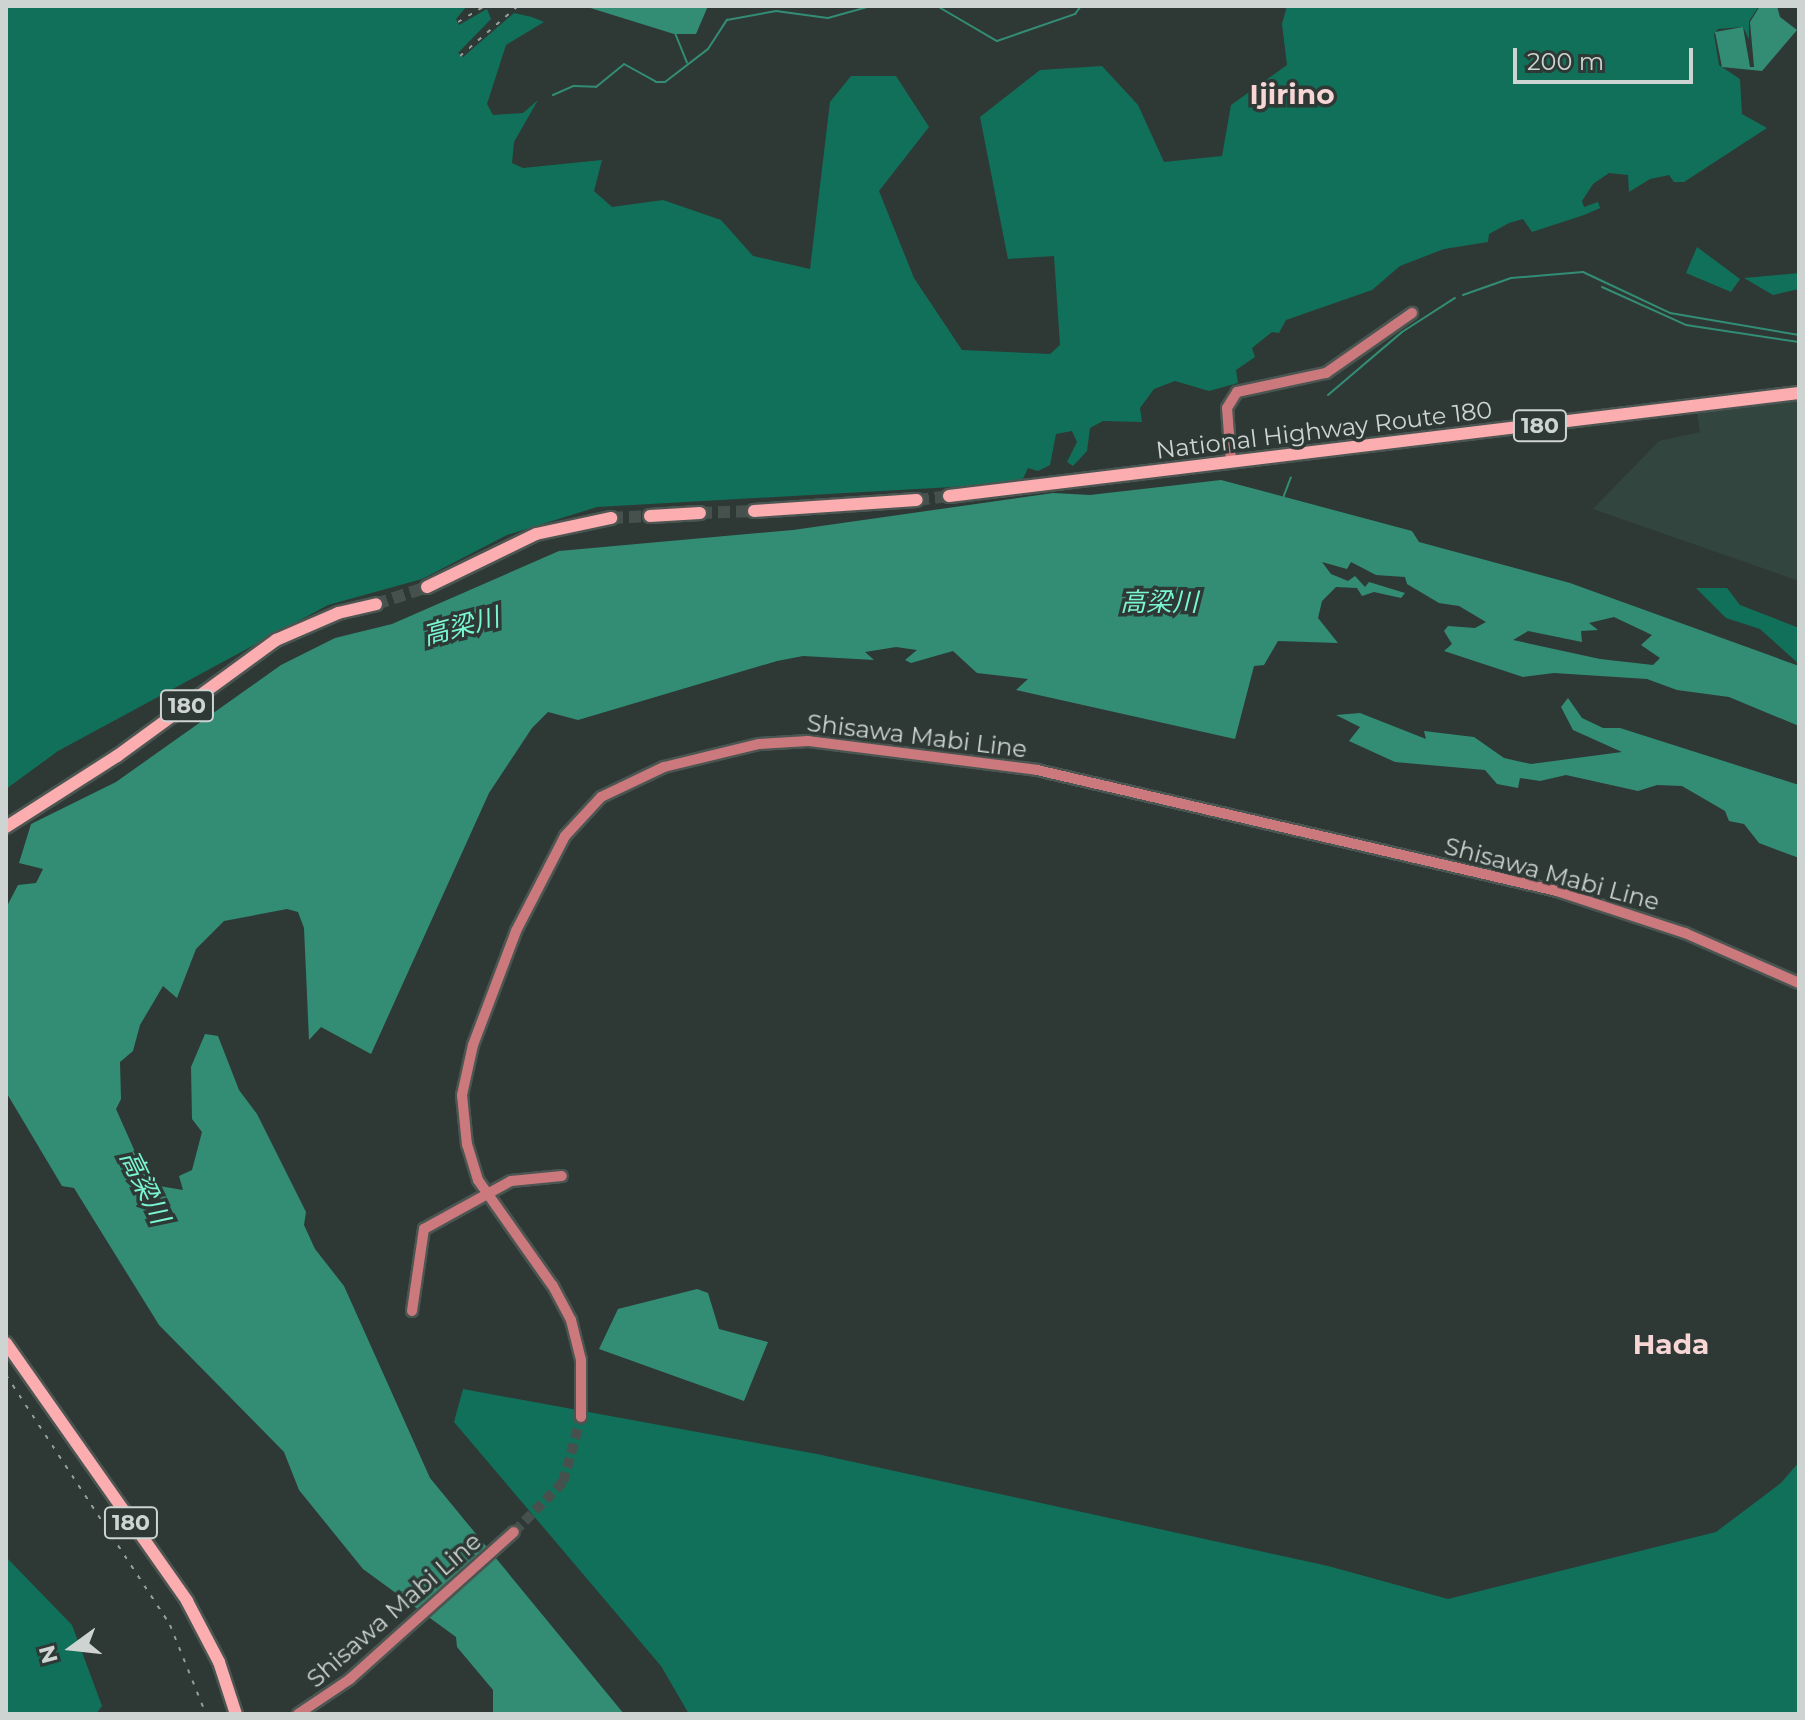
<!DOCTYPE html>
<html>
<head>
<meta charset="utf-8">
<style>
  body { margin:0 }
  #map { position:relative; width:1805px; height:1720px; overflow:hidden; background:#2e3935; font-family:Montserrat,"Noto Sans JP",sans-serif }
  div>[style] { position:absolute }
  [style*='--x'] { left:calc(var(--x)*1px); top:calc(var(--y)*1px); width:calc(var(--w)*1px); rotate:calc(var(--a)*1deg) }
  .built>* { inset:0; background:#32453f }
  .green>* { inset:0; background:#11705a }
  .water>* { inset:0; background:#338d75 }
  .stream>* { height:2px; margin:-1px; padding:0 1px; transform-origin:1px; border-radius:1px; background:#338d75 }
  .secondary-tunnel>* { height:10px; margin-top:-5px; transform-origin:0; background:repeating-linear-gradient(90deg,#46504c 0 10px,transparent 0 15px) }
  .highway-tunnel>* { height:12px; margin-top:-6px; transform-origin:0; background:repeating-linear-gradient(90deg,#46504c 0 12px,transparent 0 18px) }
  .roads { filter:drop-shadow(2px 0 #4b5551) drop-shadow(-2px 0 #4b5551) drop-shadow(0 2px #4b5551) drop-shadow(0 -2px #4b5551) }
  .secondary>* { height:10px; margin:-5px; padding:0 5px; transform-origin:5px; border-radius:5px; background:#cc797d }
  .highway>* { height:12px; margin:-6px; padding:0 6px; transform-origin:6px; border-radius:6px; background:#fbadb0 }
  .rail>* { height:2px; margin-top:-1px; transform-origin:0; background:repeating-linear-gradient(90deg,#979f9c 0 4px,transparent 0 12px) }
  span { translate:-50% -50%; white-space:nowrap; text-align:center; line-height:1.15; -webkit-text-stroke:7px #2e3935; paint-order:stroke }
  .shield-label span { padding:2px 6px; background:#2e3935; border:2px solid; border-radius:6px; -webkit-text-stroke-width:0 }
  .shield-label { font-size:22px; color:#cdd4d1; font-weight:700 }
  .street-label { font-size:24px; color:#cdd4d1 }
  .water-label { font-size:26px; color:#7af6d2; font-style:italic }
  .quarter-label { font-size:28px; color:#f9d6d6; font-weight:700 }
  .frame { position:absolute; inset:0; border:8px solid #cdd4d1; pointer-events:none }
  .north { position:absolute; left:32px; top:1608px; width:80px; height:80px; -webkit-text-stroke:6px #2e3935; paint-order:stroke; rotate:255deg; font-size:22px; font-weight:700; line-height:32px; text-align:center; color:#cdd4d1 }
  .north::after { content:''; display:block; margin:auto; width:28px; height:36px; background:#cdd4d1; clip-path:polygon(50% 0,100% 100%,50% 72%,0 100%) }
  .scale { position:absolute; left:1513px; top:48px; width:180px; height:36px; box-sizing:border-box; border:4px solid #cdd4d1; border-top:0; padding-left:10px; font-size:24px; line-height:28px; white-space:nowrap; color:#cdd4d1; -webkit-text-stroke:6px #2e3935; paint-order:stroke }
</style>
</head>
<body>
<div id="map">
  <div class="built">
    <div style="clip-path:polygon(1799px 400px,1799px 581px,1593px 509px,1659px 441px,1700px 432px,1697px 413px)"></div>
  </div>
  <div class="green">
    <div style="clip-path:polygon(6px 6px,467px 6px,456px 19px,459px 25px,487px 9px,491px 19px,458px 53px,463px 57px,514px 13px,532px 17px,544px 22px,506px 45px,487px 104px,493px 115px,523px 113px,538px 100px,514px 142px,512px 163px,523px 168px,602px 160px,594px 191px,612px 207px,663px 200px,721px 220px,753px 256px,810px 269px,830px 102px,851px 76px,896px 76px,929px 127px,879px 191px,914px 278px,962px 350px,1050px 354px,1060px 345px,1054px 256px,1008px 259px,980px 117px,1040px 70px,1102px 66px,1138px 105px,1164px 162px,1222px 156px,1231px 105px,1287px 65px,1282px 24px,1287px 6px,1759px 6px,1749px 21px,1749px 39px,1743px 27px,1718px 29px,1714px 34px,1719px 65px,1740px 79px,1742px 114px,1767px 128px,1684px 182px,1674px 182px,1669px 175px,1650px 179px,1629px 192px,1628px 175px,1609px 173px,1593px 184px,1582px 201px,1584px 207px,1598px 202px,1600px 208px,1584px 215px,1532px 232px,1523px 219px,1509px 223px,1489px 234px,1488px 242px,1444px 249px,1400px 266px,1372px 290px,1286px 320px,1279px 333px,1272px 332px,1252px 348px,1255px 357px,1236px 370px,1238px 383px,1209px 391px,1175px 381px,1154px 389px,1140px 408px,1142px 422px,1103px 421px,1090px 428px,1087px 451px,1073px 466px,1067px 462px,1077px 442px,1072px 431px,1056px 434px,1050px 465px,1038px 471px,1028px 468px,1021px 483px,597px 507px,507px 535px,422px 579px,328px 605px,58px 751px,6px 789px)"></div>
    <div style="clip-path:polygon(1697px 247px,1740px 279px,1731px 292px,1686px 273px)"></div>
    <div style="clip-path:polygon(1799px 273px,1799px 289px,1773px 295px,1744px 278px)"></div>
    <div style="clip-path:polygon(1696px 588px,1727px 588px,1740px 605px,1799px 628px,1799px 664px,1760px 629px,1726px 618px)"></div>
    <div style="clip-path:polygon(463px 1389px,817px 1454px,1328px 1566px,1448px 1599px,1716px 1532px,1781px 1483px,1799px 1462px,1799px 1714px,689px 1714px,661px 1666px,454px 1422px)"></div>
    <div style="clip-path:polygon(6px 1557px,72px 1625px,102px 1706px,96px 1714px,6px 1714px)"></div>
  </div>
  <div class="water">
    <div style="clip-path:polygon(584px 6px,708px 6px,696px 34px,674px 34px)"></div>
    <div style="clip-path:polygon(1760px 6px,1777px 6px,1780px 17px,1797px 30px,1762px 71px,1722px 67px,1715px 32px,1743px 27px,1750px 67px,1754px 67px,1750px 22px)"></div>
    <div style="clip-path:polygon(evenodd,1221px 480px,1412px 531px,1419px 542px,1570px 583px,1799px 666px,1799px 726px,1729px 697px,1677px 690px,1647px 679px,1554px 673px,1523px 677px,1444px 651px,1452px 644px,1444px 631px,1448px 626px,1475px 628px,1486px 622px,1459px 606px,1439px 603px,1407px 584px,1405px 577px,1376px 575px,1351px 562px,1347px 569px,1322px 562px,1331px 574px,1348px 581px,1355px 576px,1365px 587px,1369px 582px,1405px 593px,1401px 598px,1374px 592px,1362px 596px,1357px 588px,1336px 587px,1322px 601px,1318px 618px,1338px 643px,1278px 641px,1264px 665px,1254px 666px,1235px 739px,1016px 690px,1028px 679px,977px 673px,953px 651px,911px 663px,905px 660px,917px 650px,896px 647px,865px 652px,874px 660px,803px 656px,777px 661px,578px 720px,548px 712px,532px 728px,489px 793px,371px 1054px,321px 1027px,309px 1040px,304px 928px,298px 912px,287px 909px,224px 921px,196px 949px,177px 998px,163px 986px,140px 1025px,133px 1051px,120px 1062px,121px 1099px,116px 1109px,144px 1172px,159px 1186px,183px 1190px,179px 1176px,192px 1170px,202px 1132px,192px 1119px,191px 1067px,205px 1034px,218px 1036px,239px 1090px,257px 1114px,306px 1212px,304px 1225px,315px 1249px,344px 1286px,430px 1478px,624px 1714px,493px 1714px,493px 1690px,457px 1647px,456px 1637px,363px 1569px,299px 1490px,284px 1452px,159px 1325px,74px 1188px,62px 1186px,6px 1092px,6px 908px,18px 885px,36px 883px,43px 869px,19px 863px,31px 824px,116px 782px,281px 665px,335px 638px,392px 624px,559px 551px,793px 530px,1053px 493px,1090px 495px,1221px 480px,1614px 617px,1652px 635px,1641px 645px,1660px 658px,1653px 665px,1600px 659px,1513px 640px,1528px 631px,1582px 642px,1581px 631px,1598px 630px,1589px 623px,1614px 617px)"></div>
    <div style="clip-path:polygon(1568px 698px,1582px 718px,1603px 728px,1620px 728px,1799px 785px,1799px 858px,1759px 843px,1744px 824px,1729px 821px,1725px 811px,1682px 786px,1657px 785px,1638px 791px,1566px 775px,1540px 781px,1520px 778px,1518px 788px,1497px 784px,1485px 770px,1395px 762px,1349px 741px,1360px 727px,1336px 715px,1360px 713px,1426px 739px,1424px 731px,1474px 737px,1504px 758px,1531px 764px,1622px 752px,1573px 730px,1561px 707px)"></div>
    <div style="clip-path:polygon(697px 1289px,708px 1293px,719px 1329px,768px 1342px,744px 1401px,599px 1349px,618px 1309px)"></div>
  </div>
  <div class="stream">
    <div style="--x:937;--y:6;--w:69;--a:30.3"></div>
    <div style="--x:997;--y:41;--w:83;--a:-19.1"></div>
    <div style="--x:1075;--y:14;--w:10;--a:-53"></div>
    <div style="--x:675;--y:33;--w:32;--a:68"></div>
    <div style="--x:553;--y:95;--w:22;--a:-24"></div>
    <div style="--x:573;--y:86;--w:23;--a:2"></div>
    <div style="--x:596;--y:87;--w:36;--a:-39"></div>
    <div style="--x:624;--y:64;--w:37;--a:29"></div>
    <div style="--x:656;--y:82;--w:9;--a:0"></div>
    <div style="--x:665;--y:82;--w:54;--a:-37.5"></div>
    <div style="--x:708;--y:49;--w:35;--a:-57"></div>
    <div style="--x:727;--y:20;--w:50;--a:-10.4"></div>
    <div style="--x:776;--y:11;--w:52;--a:7.7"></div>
    <div style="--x:828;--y:18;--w:45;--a:-15.6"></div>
    <div style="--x:1602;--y:287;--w:92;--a:24.3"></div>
    <div style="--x:1686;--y:325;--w:114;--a:8.6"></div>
    <div style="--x:1463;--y:295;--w:51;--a:-19.5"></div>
    <div style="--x:1511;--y:278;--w:72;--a:-4.8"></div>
    <div style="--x:1583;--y:272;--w:96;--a:25.2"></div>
    <div style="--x:1670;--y:313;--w:131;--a:9.7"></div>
    <div style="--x:1328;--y:395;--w:97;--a:-40.4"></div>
    <div style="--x:1402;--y:332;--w:63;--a:-32.7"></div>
    <div style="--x:1283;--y:498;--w:22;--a:-69"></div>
  </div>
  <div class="secondary-tunnel">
    <div style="--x:514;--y:1532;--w:70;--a:-45.6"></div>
    <div style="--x:563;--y:1482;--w:67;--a:-74.5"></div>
  </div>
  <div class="highway-tunnel">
    <div style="--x:917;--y:500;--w:32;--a:-7"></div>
    <div style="--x:700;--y:513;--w:54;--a:-2.1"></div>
    <div style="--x:611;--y:518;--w:39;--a:-3"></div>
    <div style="--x:376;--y:604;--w:54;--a:-18.4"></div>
  </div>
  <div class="roads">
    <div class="secondary">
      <div style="--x:1231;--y:461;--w:53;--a:-94.3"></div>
      <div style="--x:1227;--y:408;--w:19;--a:-58"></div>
      <div style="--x:1237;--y:392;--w:91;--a:-12.1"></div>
      <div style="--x:1326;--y:373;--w:105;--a:-34.9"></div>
      <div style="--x:412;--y:1311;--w:83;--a:-81.7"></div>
      <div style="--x:424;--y:1229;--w:99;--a:-28.9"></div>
      <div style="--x:511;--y:1181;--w:51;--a:-5.6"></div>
      <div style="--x:581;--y:1417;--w:57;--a:-90"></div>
      <div style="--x:581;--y:1360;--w:41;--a:-104"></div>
      <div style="--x:571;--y:1320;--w:40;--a:-118"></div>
      <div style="--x:552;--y:1285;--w:128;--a:-125.2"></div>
      <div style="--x:478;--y:1180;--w:37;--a:-107"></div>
      <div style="--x:467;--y:1145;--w:50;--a:-95.7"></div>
      <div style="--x:462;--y:1095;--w:51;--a:-77.6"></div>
      <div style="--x:473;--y:1045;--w:122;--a:-69.3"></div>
      <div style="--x:516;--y:931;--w:107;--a:-62.7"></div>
      <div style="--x:565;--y:836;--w:53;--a:-47.3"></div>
      <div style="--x:601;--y:797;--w:70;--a:-25.5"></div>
      <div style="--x:664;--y:767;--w:98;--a:-13.6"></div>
      <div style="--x:759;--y:744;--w:49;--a:-3.5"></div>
      <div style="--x:808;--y:741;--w:231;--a:7.2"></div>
      <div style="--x:1037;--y:770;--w:534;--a:13.1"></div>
      <div style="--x:1557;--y:891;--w:135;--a:18.2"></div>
      <div style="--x:1685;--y:933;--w:124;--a:23.7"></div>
      <div style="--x:298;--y:1714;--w:63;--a:-33.9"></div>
      <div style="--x:350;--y:1679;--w:220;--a:-41.9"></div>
    </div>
    <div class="highway">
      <div style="--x:949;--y:496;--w:856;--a:-6.91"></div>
      <div style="--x:754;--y:511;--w:163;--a:-3.9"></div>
      <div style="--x:650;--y:516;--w:50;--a:-3.4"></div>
      <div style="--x:427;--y:587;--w:121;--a:-25.9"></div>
      <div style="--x:536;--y:534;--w:77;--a:-12"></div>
      <div style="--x:6;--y:827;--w:132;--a:-32.6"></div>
      <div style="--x:117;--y:756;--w:197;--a:-36.1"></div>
      <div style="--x:276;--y:640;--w:68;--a:-23.5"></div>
      <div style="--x:338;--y:613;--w:39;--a:-13"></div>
      <div style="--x:6;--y:1343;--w:315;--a:54.9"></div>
      <div style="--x:187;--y:1601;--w:69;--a:62.3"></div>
      <div style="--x:219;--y:1662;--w:55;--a:71.9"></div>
    </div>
  </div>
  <div class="rail">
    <div style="--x:458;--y:22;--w:31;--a:-31"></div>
    <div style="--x:460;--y:56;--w:77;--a:-40.8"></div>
    <div style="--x:6;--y:1375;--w:299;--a:56.7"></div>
    <div style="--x:170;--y:1625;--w:96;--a:68"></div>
  </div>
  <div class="shield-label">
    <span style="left:1540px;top:426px">180</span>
    <span style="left:187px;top:706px">180</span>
    <span style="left:131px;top:1523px">180</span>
  </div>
  <div class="street-label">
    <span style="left:1324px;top:430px;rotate:-7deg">National Highway Route 180</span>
    <span style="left:917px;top:736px;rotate:7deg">Shisawa Mabi Line</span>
    <span style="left:1552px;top:874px;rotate:15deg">Shisawa Mabi Line</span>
    <span style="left:394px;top:1610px;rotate:-41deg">Shisawa Mabi Line</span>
  </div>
  <div class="water-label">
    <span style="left:1159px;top:603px">高梁川</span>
    <span style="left:461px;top:627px;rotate:-15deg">高梁川</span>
    <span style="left:144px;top:1187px;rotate:64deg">高梁川</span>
  </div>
  <div class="quarter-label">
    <span style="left:1292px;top:94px">Ijirino</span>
    <span style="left:1671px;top:1344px">Hada</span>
  </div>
  <div class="frame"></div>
  <div class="north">N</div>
  <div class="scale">200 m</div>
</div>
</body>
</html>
